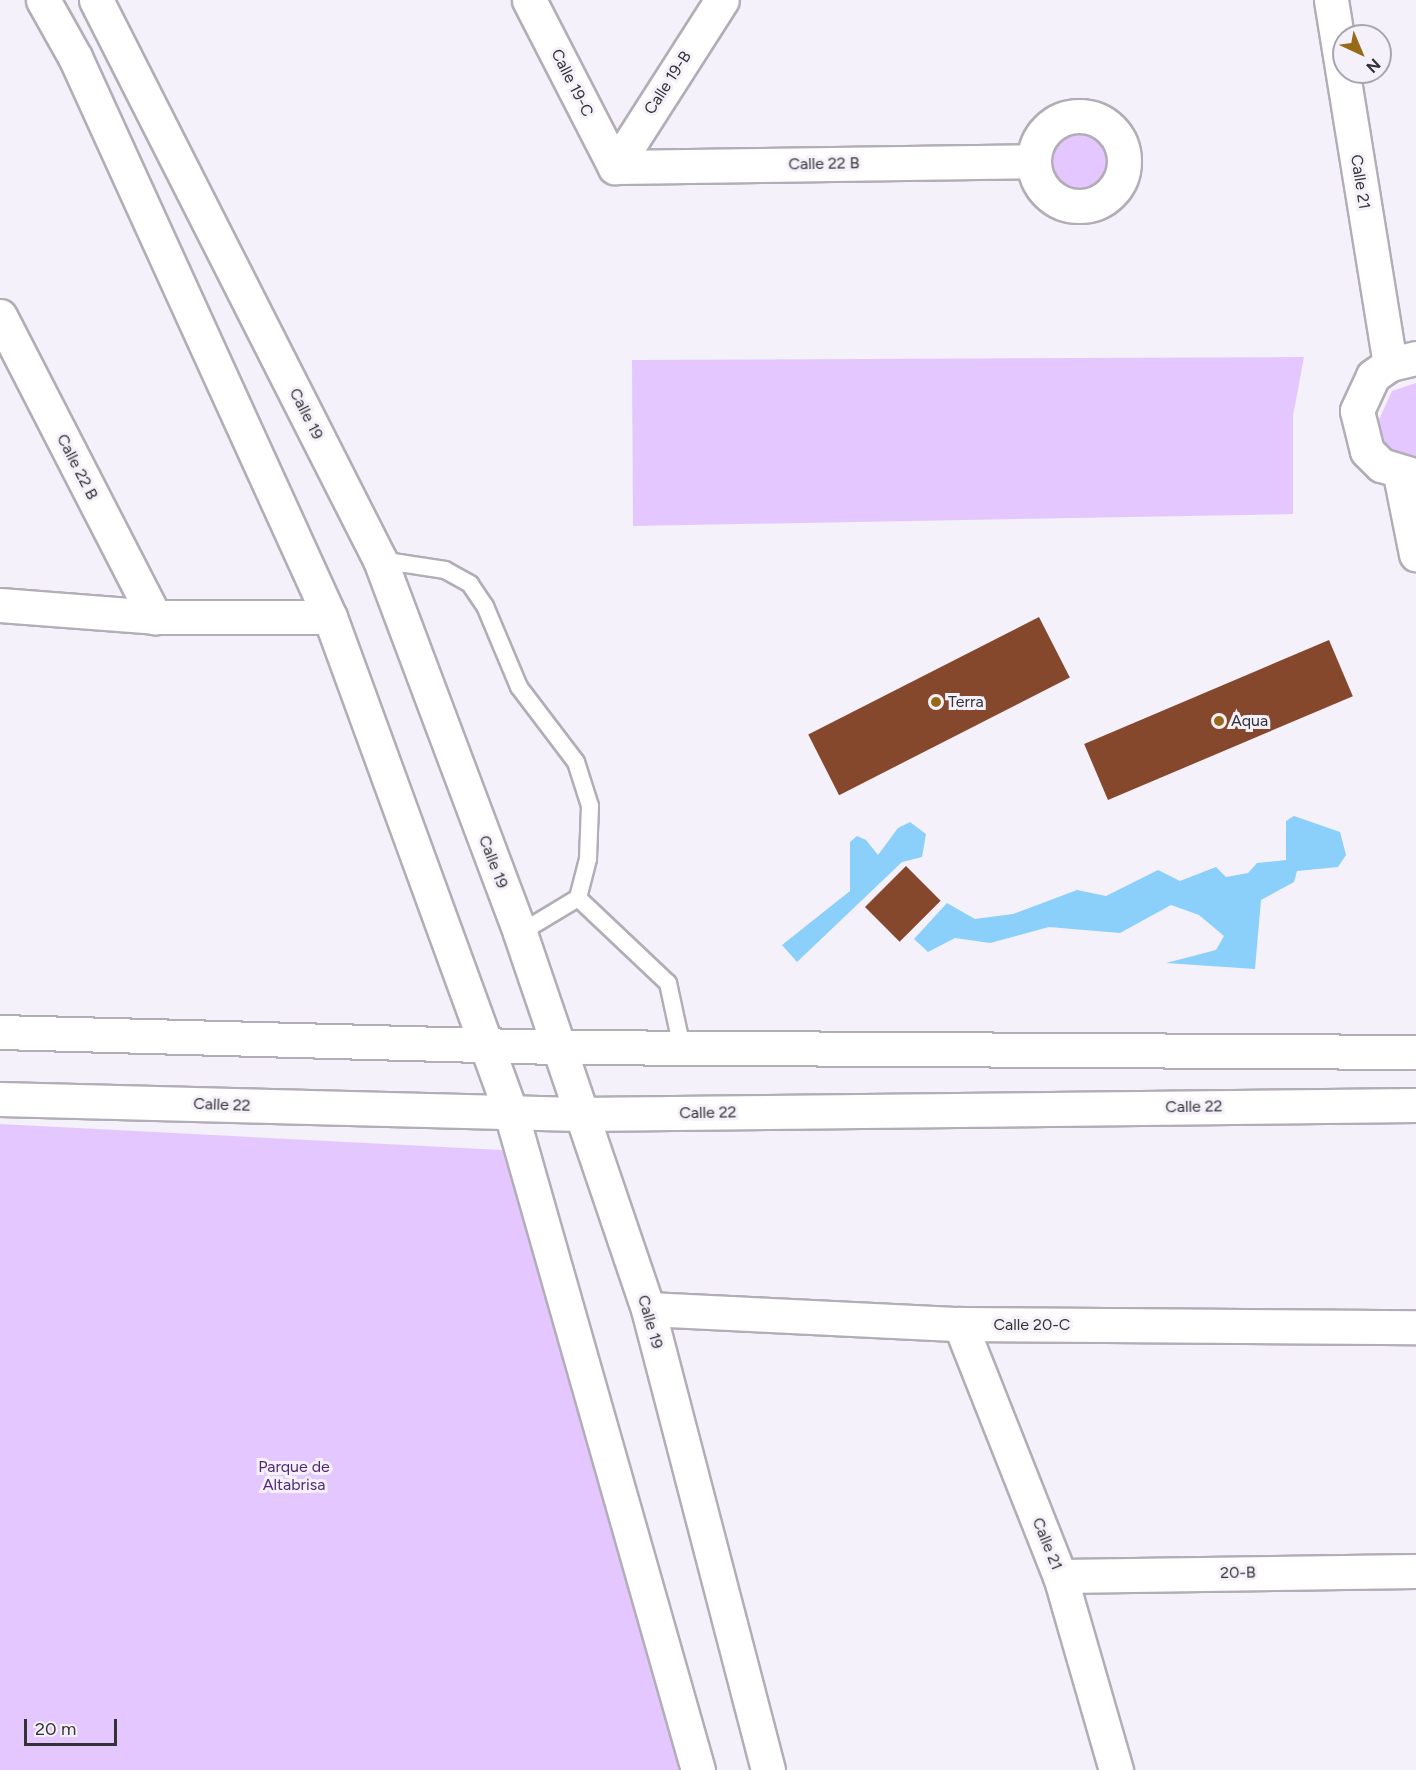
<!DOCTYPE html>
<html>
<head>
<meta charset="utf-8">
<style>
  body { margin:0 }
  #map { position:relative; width:1416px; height:1770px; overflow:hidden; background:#f5f1fa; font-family:Figtree,sans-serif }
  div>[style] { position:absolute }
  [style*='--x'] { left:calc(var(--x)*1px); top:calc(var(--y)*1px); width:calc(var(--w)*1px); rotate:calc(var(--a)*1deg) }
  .green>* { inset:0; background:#e3c7fe }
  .round { border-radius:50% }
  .water>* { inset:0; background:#8bcffb }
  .building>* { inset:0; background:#85482c; transform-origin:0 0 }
  .roads { filter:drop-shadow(2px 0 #b2adb6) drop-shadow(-2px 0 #b2adb6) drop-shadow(0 2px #b2adb6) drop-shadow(0 -2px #b2adb6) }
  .service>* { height:16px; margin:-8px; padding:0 8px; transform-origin:8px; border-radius:8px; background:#fff }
  .minor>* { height:33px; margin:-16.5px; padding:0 16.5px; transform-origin:16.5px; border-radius:16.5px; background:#fff }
  .minor>.ring { margin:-16.5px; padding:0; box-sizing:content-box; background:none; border:33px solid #fff; border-radius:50% }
  .tertiary>* { height:33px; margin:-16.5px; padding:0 16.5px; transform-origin:16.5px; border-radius:16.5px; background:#fff }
  .dots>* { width:16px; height:16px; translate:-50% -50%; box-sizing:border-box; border:3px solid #f5f1fa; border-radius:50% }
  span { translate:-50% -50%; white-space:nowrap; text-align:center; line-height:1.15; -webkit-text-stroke:6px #f5f1fa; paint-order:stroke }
  .street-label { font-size:16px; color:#333235 }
  .poi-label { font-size:16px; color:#333235 }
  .left { translate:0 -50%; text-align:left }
  .park-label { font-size:16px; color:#532a72 }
  .north { position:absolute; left:1332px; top:24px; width:60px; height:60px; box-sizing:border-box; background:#f5f1fa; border:2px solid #a7a5ab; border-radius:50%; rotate:136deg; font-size:16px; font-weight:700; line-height:24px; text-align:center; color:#333235 }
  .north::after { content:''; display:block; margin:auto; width:21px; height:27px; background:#976a18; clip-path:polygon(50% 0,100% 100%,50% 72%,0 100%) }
  .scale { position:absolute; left:24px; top:1719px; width:93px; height:27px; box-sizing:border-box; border:3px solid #333235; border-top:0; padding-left:8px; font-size:18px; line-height:21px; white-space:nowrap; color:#333235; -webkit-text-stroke:4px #f5f1fa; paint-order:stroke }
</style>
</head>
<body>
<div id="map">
  <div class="green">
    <div class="round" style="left:1047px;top:131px;width:62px;height:62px"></div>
    <div style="clip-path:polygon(1304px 357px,1293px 416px,1293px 514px,633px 526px,632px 360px)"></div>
    <div style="clip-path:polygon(1416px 383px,1416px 459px,1387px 447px,1377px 424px,1392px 391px)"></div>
    <div style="clip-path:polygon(0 1124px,502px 1150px,688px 1770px,0 1770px)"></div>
  </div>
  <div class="water">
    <div style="clip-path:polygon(1294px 816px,1340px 832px,1346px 855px,1338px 867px,1297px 871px,1294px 882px,1261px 900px,1255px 969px,1166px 963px,1216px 950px,1224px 936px,1199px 915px,1171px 905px,1120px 933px,1049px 927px,990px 943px,955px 938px,928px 952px,914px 939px,947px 903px,975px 919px,1013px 914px,1077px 890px,1106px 896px,1158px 870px,1180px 881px,1216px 867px,1226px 877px,1248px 873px,1257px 863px,1286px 860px,1286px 821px)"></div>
    <div style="clip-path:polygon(910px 822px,926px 834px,922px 857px,902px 862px,797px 962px,782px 945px,850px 891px,850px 842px,857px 836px,866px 840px,878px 855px,898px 828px)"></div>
  </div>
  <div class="building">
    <div style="left:1039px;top:617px;width:68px;height:259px;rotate:63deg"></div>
    <div style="left:1329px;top:640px;width:61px;height:266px;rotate:67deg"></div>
    <div style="left:906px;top:866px;width:49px;height:58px;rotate:45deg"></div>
  </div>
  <div class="roads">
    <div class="service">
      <div style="--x:380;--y:560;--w:66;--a:8.7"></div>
      <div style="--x:445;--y:570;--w:29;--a:29"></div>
      <div style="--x:470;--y:584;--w:27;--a:56"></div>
      <div style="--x:485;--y:606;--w:88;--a:67.2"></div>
      <div style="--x:519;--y:687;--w:94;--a:52.8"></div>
      <div style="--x:576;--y:762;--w:46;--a:72.3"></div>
      <div style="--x:590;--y:806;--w:53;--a:92.2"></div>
      <div style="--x:588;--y:859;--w:40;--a:104.4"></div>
      <div style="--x:520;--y:933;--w:68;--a:-31.1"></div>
      <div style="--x:578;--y:898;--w:124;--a:43.4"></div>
      <div style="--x:668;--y:983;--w:66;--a:77.8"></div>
    </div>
    <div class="minor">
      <div style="--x:529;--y:0;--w:188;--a:62.8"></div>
      <div style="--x:1331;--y:0;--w:369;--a:80.8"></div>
      <div class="ring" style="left:1034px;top:116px;width:57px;height:57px"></div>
      <div style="--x:615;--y:167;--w:418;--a:-0.8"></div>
      <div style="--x:615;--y:167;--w:198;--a:-57.4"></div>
      <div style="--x:0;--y:316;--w:339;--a:62.8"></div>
      <div style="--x:1416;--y:358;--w:27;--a:167"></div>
      <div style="--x:1390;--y:364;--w:21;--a:145"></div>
      <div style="--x:1373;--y:376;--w:38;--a:115"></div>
      <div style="--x:1357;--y:411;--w:41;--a:76"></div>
      <div style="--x:1367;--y:451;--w:20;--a:45"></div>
      <div style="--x:1381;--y:465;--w:37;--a:17"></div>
      <div style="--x:1400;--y:474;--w:82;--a:78.7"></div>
      <div style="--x:0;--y:605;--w:155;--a:4.4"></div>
      <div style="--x:155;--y:617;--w:175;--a:0"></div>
      <div style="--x:648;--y:1309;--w:312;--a:2.8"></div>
      <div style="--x:960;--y:1324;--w:456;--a:0.4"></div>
      <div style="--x:960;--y:1324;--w:271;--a:68.4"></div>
      <div style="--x:1060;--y:1576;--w:202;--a:73.9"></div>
      <div style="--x:1060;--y:1576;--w:356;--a:-0.8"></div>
    </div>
    <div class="tertiary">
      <div style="--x:43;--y:0;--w:65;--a:60.7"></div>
      <div style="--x:75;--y:57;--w:615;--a:65.52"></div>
      <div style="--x:330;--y:617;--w:528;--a:69.95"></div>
      <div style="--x:511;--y:1113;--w:683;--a:74.11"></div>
      <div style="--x:96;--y:0;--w:628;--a:63.11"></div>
      <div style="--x:380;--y:560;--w:398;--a:69.4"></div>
      <div style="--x:520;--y:933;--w:397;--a:71.2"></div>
      <div style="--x:648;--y:1309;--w:476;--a:75.4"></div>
      <div style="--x:0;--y:1032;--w:556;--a:1.55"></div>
      <div style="--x:556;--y:1047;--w:860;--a:0.33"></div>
      <div style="--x:0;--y:1099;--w:578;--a:1.49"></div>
      <div style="--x:578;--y:1114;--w:838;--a:-0.62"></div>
    </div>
  </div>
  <div class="dots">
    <div style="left:936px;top:702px;background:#976a18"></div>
    <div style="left:1219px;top:721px;background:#976a18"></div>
  </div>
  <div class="street-label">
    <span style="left:572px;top:83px;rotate:63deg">Calle 19-C</span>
    <span style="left:668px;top:83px;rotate:-57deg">Calle 19-B</span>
    <span style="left:824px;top:164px;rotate:-1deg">Calle 22 B</span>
    <span style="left:1360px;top:182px;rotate:81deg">Calle 21</span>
    <span style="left:306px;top:414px;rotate:63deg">Calle 19</span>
    <span style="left:77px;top:467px;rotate:63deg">Calle 22 B</span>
    <span style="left:493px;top:862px;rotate:69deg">Calle 19</span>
    <span style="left:222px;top:1105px;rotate:2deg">Calle 22</span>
    <span style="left:1194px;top:1107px;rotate:-1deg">Calle 22</span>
    <span style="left:708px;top:1113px;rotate:-1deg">Calle 22</span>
    <span style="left:650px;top:1322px;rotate:74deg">Calle 19</span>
    <span style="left:1032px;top:1325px">Calle 20-C</span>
    <span style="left:1047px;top:1544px;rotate:68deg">Calle 21</span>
    <span style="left:1238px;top:1573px;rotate:-1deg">20-B</span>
  </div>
  <div class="poi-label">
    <span class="left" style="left:948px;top:702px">Terra</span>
    <span class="left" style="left:1231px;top:721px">Aqua</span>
  </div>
  <div class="park-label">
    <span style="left:294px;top:1476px">Parque de<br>Altabrisa</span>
  </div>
  <div class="north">N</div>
  <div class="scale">20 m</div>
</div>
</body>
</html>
